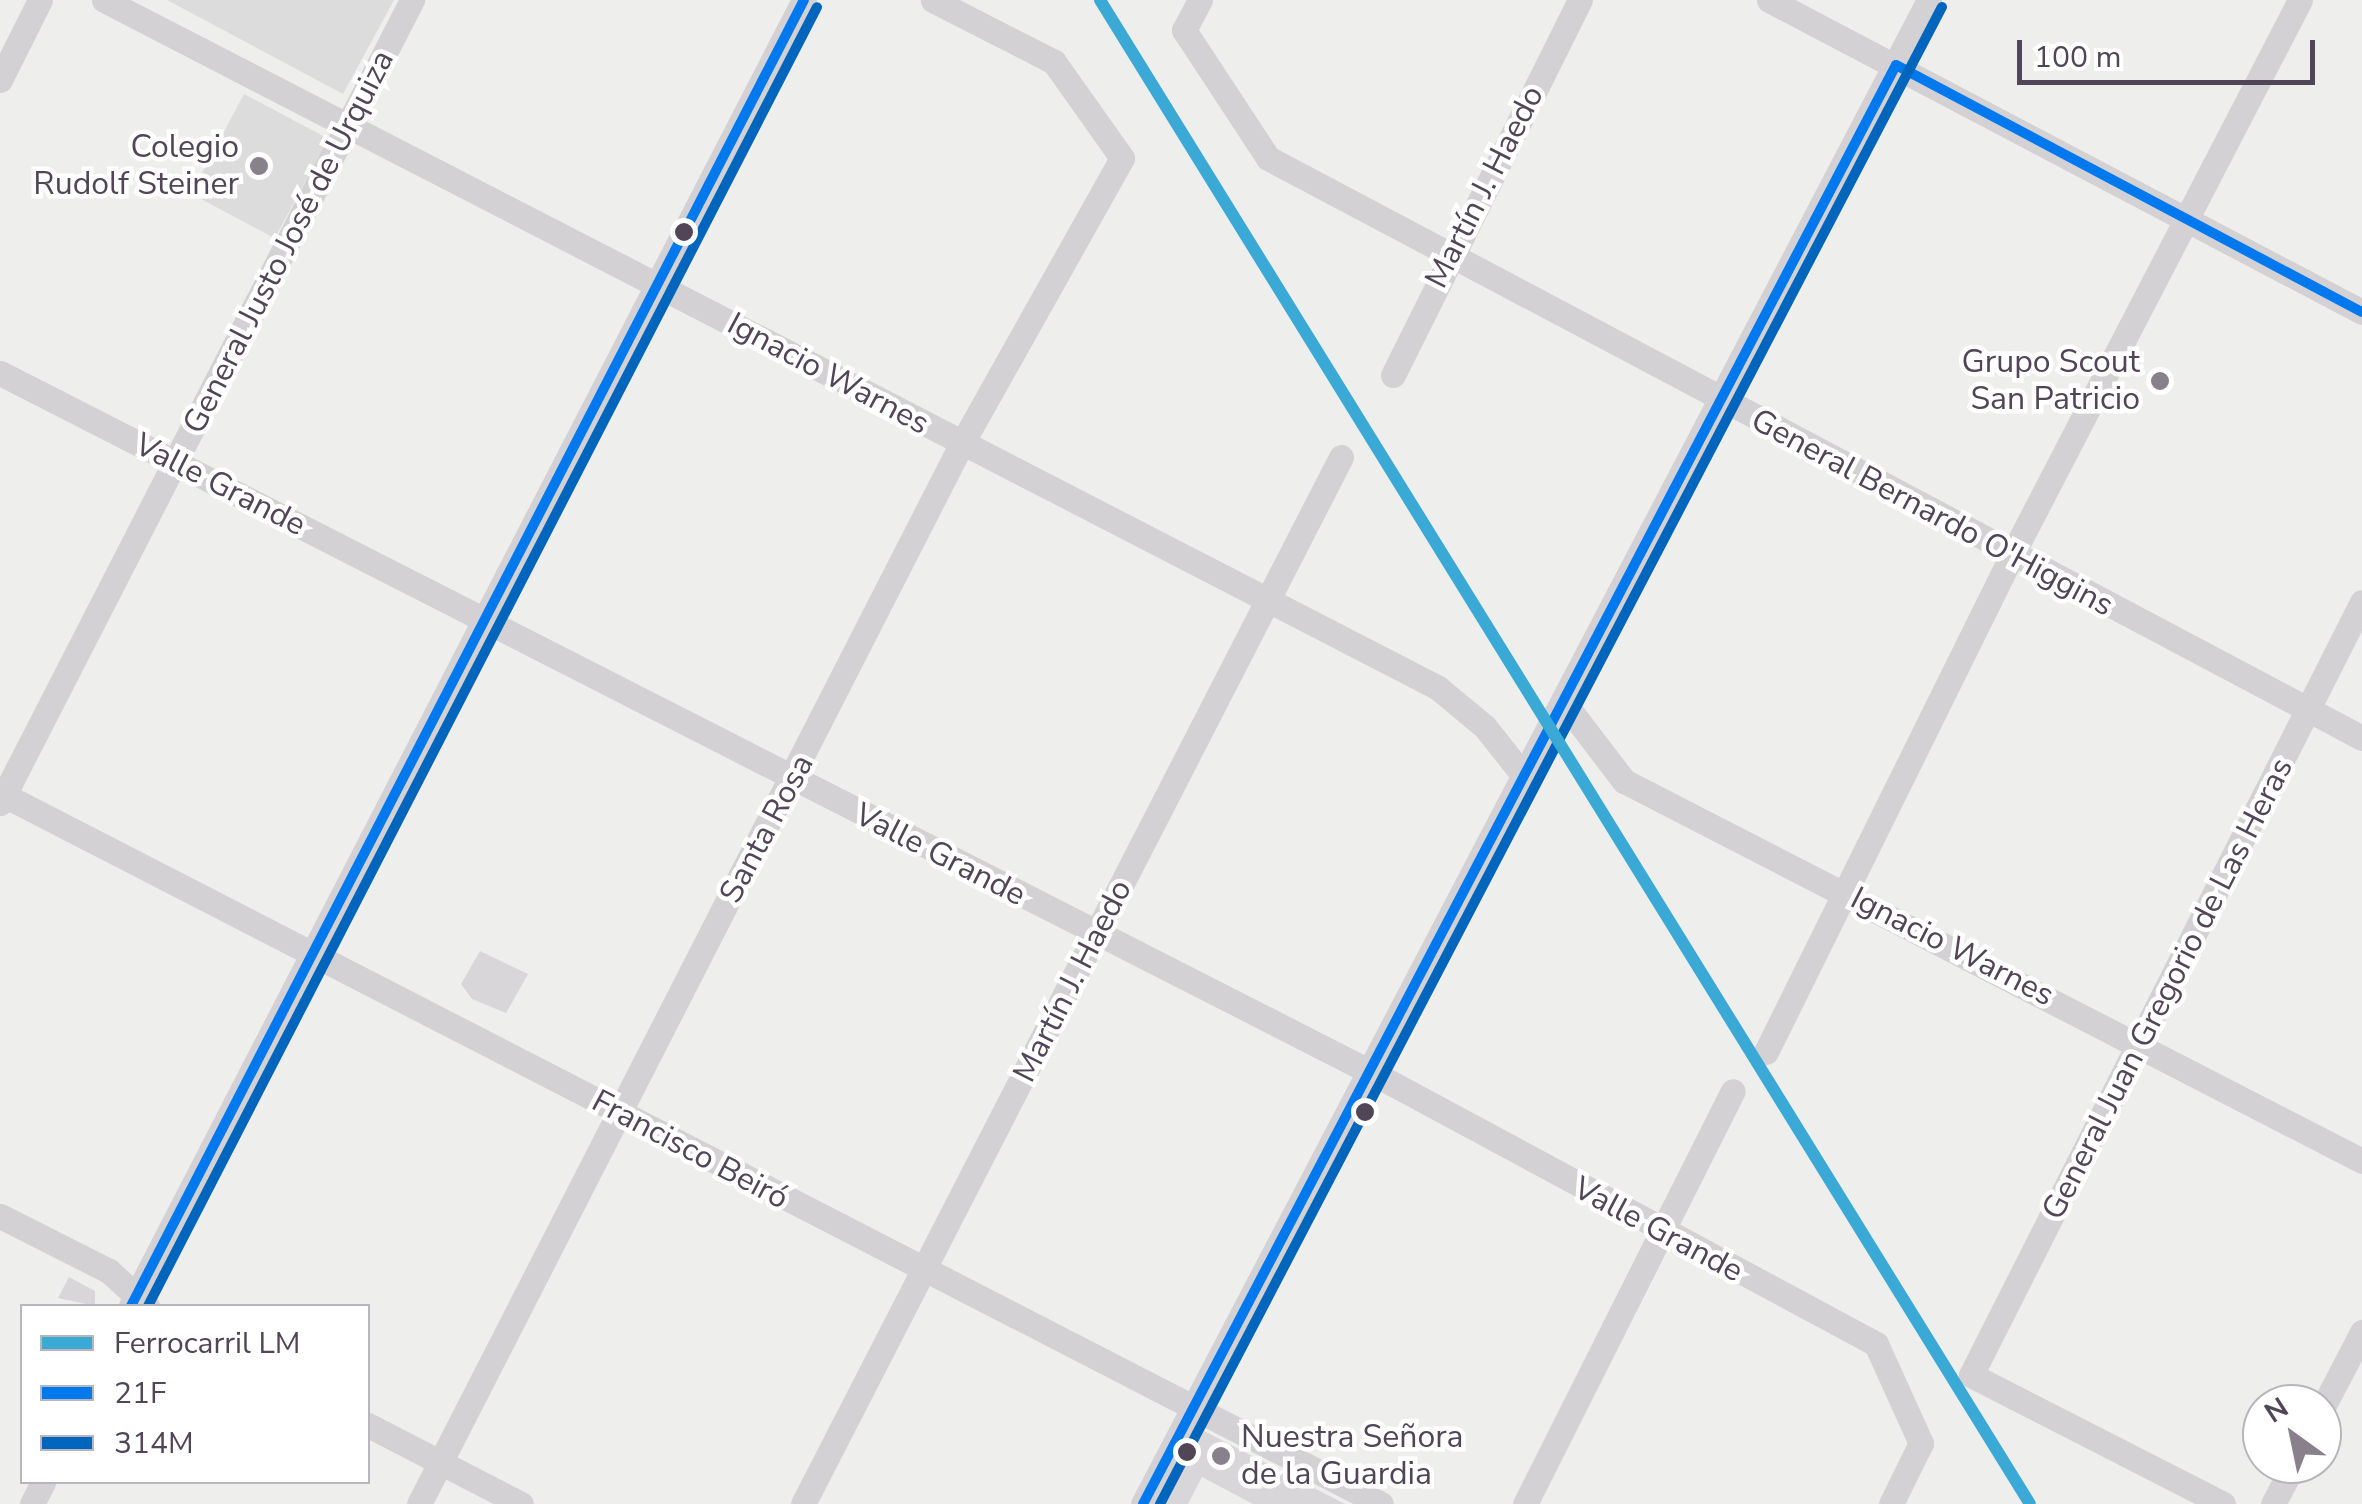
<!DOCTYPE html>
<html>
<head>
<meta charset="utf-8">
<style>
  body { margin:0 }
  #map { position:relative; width:2362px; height:1504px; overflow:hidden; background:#eeeeed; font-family:"Nunito Sans",sans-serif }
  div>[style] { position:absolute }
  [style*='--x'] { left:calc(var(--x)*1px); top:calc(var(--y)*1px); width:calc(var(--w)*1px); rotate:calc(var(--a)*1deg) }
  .education>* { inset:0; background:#dddcdc; transform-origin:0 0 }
  .building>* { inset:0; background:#d8d6d9 }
  .minor>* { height:25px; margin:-12.5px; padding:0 12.5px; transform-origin:12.5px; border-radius:12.5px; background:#d3d1d4 }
  .bus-1>* { height:10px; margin:-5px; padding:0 5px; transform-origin:5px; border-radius:5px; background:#0079ef }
  .bus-2>* { height:10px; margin:-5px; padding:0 5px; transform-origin:5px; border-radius:5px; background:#0065bd }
  .rail-1>* { height:12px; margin:-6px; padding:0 6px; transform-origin:6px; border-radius:6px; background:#3ba9d6 }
  .dots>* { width:28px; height:28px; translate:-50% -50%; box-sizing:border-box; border:5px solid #fff; border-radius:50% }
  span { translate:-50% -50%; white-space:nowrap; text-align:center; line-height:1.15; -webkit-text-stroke:9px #fff; paint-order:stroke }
  .poi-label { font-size:32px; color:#514657 }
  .right { translate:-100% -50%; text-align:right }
  .left { translate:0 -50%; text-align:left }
  .street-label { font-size:32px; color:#514657 }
  .legend { position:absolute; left:20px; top:1304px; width:350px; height:180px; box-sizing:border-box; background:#fff; border:2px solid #b9b5bc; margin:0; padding:12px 18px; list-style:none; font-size:30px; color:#514657 }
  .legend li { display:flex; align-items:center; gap:20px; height:50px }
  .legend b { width:50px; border:2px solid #b9b5bc }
  .north { position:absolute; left:2242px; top:1384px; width:100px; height:100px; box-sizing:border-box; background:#fff; border:2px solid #b9b5bc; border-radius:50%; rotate:327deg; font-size:28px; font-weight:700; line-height:40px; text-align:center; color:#514657 }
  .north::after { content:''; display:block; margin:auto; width:35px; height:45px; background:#88818c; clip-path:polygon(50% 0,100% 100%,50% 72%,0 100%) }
  .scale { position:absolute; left:2017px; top:40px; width:298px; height:45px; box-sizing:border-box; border:5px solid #514657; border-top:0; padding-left:12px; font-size:30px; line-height:35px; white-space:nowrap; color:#514657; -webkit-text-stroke:8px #fff; paint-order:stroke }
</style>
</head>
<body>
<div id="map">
  <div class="education">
    <div style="clip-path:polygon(167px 0,394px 0,343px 94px)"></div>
    <div style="left:244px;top:94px;width:95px;height:113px;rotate:28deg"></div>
  </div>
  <div class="building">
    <div style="clip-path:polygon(480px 951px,528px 974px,506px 1013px,472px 999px,461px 984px)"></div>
    <div style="clip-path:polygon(69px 1277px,95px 1291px,95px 1306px,58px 1298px)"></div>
    <div style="clip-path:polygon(1204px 1431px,1345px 1504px,1253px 1504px,1202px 1477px,1188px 1504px,1164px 1504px)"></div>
  </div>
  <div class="minor">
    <div style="--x:104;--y:0;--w:1500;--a:27.27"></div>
    <div style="--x:1437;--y:687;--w:62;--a:39.8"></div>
    <div style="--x:1485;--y:727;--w:68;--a:51.6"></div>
    <div style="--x:1200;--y:0;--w:34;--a:118"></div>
    <div style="--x:1184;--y:30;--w:153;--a:56.7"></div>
    <div style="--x:1268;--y:158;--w:1238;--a:27.93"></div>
    <div style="--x:1769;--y:0;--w:670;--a:27.75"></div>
    <div style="--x:0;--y:80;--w:89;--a:-63.4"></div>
    <div style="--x:0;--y:373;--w:1537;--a:27.02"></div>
    <div style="--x:1369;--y:1071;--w:576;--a:28.3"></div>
    <div style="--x:1876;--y:1344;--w:109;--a:65.6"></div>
    <div style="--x:1921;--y:1443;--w:68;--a:116.2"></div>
    <div style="--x:1393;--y:375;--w:419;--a:-63.5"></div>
    <div style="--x:1566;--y:705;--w:96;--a:52.7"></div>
    <div style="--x:1624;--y:781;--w:830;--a:27.24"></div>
    <div style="--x:0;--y:793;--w:1553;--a:27.24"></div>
    <div style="--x:0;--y:803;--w:903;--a:-62.84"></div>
    <div style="--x:1766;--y:1052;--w:555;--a:-63.67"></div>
    <div style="--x:2012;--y:555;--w:625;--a:-62.57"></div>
    <div style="--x:0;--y:1216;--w:122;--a:26.8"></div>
    <div style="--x:109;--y:1271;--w:52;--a:42.6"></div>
    <div style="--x:131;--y:1306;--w:1469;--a:-62.74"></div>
    <div style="--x:2322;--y:1409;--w:87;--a:-62.5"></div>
    <div style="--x:368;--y:1425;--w:172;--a:27.3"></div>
    <div style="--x:32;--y:1504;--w:25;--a:-63"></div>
    <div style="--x:419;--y:1504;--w:1190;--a:-62.9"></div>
    <div style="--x:961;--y:445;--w:329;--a:-60.7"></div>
    <div style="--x:1122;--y:158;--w:118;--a:-125.3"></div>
    <div style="--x:1054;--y:62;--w:136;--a:-152.9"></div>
    <div style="--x:803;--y:1504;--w:1177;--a:-62.8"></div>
    <div style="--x:1143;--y:1504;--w:1697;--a:-62.41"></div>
    <div style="--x:1525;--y:1504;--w:462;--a:-63.3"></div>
    <div style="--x:2223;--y:1504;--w:283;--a:-152.9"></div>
    <div style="--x:1971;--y:1375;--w:866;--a:-63.17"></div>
    <div style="--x:2273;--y:1504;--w:45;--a:-62.3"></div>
  </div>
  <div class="bus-1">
    <div style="--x:131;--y:1306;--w:1469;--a:-62.74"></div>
    <div style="--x:1143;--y:1504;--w:1624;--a:-62.38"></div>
    <div style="--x:1896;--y:65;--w:527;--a:27.93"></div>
  </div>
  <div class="bus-2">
    <div style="--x:148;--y:1306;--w:1461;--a:-62.75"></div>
    <div style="--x:1160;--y:1504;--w:1689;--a:-62.42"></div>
  </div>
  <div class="rail-1">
    <div style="--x:1100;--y:0;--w:1768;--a:58.27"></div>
  </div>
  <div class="dots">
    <div style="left:259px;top:166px;background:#88818c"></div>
    <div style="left:684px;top:232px;background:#514657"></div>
    <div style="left:2160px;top:381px;background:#88818c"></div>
    <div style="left:1365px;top:1112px;background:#514657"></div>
    <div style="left:1187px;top:1452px;background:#514657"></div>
    <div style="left:1221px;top:1456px;background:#88818c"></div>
  </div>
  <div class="poi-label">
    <span class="right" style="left:239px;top:166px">Colegio<br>Rudolf Steiner</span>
    <span class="right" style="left:2140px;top:381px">Grupo Scout<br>San Patricio</span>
    <span class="left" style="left:1241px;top:1456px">Nuestra Señora<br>de la Guardia</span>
  </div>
  <div class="street-label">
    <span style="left:1485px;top:187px;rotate:-63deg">Martín J. Haedo</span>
    <span style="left:289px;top:242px;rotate:-63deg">General Justo José de Urquiza</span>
    <span style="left:828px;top:374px;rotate:28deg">Ignacio Warnes</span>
    <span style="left:220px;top:485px;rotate:27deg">Valle Grande</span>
    <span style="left:1932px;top:513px;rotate:28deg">General Bernardo O'Higgins</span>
    <span style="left:767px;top:829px;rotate:-62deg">Santa Rosa</span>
    <span style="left:940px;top:855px;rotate:27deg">Valle Grande</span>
    <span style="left:1952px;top:947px;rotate:27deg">Ignacio Warnes</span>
    <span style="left:1073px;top:981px;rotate:-63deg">Martín J. Haedo</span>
    <span style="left:2168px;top:989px;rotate:-63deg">General Juan Gregorio de Las Heras</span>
    <span style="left:690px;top:1150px;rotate:28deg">Francisco Beiró</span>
    <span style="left:1658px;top:1230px;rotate:28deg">Valle Grande</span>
  </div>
  <ul class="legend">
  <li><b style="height:12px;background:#3ba9d6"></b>Ferrocarril LM</li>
  <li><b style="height:12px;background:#0079ef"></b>21F</li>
  <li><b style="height:12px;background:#0065bd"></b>314M</li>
  </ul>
  <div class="north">N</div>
  <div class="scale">100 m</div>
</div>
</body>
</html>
